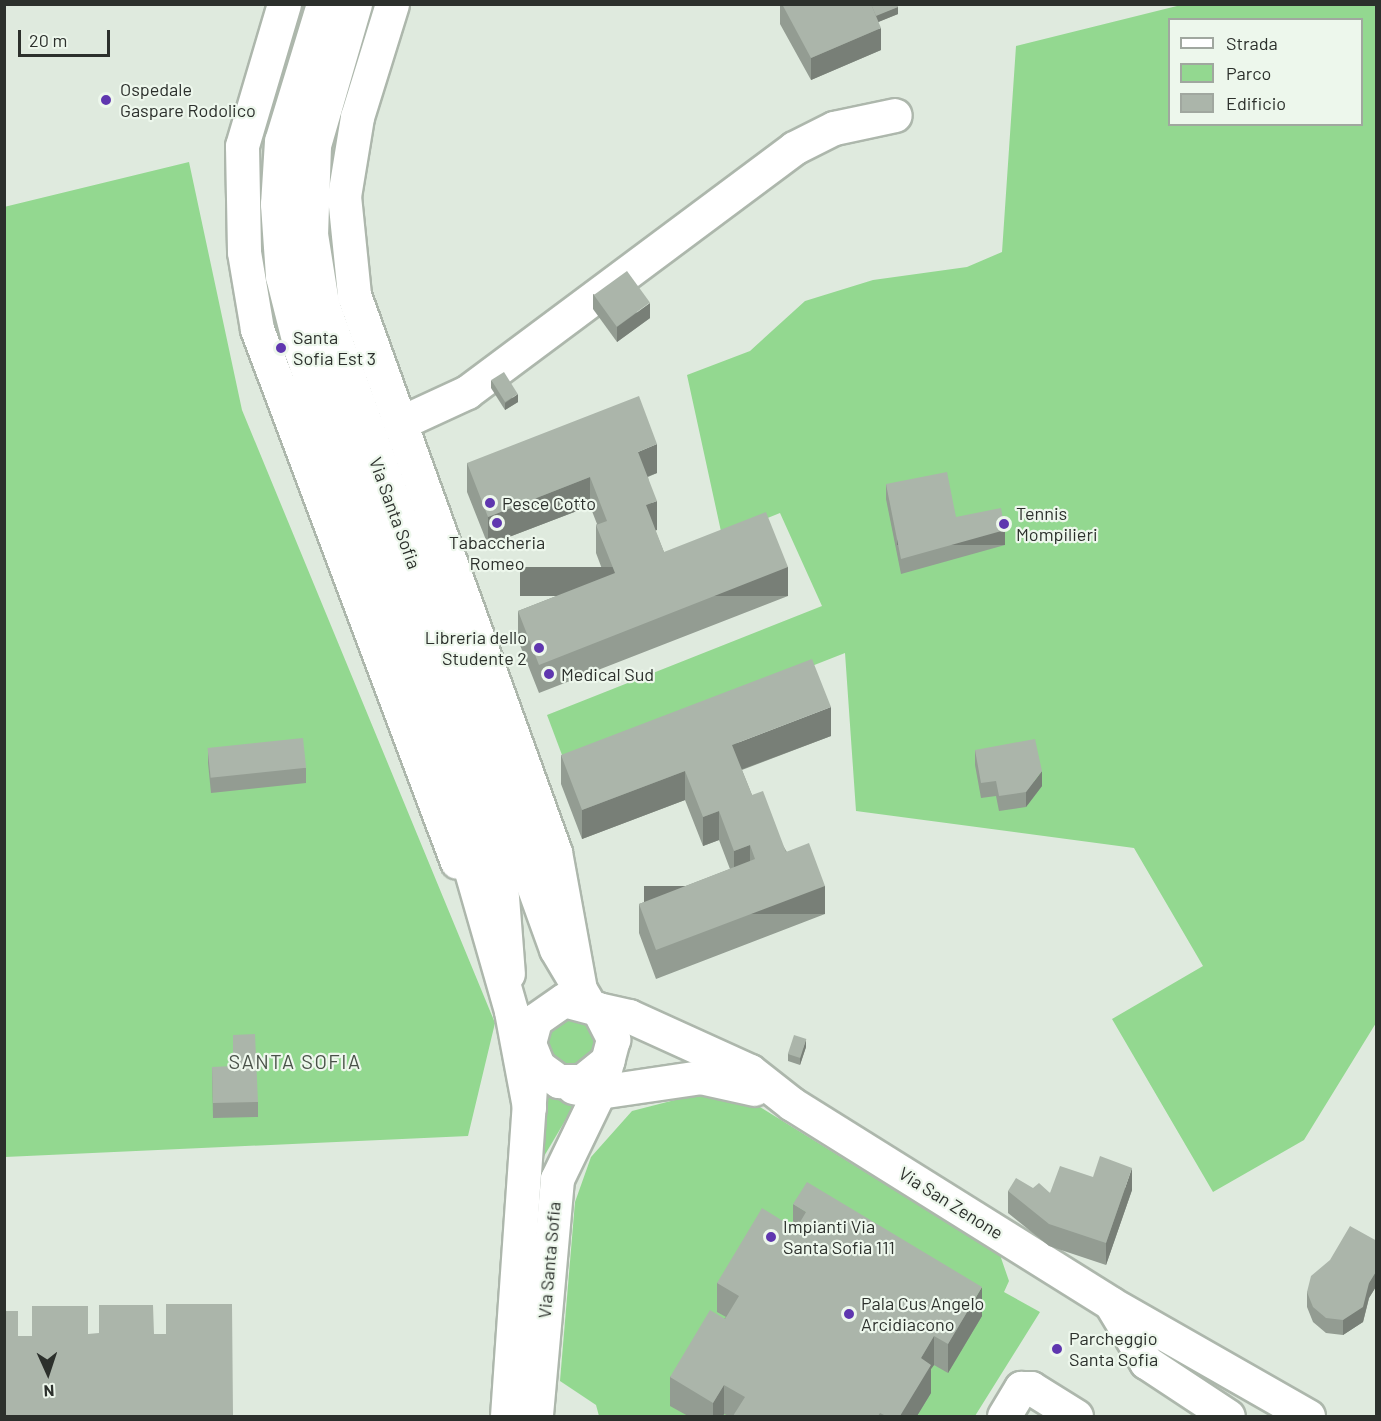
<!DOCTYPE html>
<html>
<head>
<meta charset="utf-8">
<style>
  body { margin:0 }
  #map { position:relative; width:1381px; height:1421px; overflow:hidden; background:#dfeade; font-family:Barlow,sans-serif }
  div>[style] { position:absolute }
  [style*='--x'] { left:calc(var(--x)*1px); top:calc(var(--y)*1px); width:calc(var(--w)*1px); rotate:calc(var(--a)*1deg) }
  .green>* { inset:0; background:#93d890 }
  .roads { filter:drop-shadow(2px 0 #adb7ac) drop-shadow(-2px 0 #adb7ac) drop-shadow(0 2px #adb7ac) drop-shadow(0 -2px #adb7ac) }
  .minor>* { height:33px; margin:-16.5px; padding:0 16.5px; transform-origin:16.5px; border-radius:16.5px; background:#fff }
  .major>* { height:33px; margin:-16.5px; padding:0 16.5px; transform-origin:16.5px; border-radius:16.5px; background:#fff }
  .wall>* { inset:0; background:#939c92 }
  .shaded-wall>* { inset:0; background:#787f77; transform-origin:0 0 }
  .building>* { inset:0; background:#abb5aa; transform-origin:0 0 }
  .dots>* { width:16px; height:16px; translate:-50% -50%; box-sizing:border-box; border:3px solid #edf7ec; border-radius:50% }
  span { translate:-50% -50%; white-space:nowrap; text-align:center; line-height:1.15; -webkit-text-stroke:4.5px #edf7ec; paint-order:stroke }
  .poi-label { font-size:18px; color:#2c302c }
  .left { translate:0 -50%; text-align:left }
  .right { translate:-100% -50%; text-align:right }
  .street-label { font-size:18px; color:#2c302c }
  .neighbourhood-label { font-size:20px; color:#4a5249; letter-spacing:1.5px }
  .frame { position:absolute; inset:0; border:6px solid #2c302c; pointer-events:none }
  .legend { position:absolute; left:1168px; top:18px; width:195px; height:108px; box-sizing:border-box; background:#edf7ec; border:2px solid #a0a79f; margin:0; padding:8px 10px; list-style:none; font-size:18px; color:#2c302c }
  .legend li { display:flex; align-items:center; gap:12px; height:30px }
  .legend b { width:30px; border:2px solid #a0a79f }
  .north { position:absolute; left:18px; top:1343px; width:60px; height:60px; -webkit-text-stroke:4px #edf7ec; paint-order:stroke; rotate:177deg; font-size:16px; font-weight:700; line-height:24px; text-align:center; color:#2c302c }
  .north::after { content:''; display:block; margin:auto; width:21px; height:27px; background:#2c302c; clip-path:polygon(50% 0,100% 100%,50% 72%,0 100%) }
  .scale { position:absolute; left:18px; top:30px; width:92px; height:27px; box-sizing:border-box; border:3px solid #2c302c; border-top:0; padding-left:8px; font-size:18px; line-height:21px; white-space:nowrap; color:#2c302c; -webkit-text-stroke:4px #edf7ec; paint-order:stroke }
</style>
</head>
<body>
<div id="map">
  <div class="green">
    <div style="clip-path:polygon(evenodd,1181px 5px,1376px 5px,1376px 1023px,1304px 1140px,1213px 1192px,1112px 1019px,1203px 966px,1134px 848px,856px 811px,845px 653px,565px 763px,547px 715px,822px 606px,780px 513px,722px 536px,687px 375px,750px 351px,805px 301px,873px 280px,967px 267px,1002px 252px,1016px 46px,1181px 5px,1170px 20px,1362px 20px,1362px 124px,1170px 124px,1170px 20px)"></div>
    <div style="clip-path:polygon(189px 162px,242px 410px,495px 1023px,468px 1136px,5px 1157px,4px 207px)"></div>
    <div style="clip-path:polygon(558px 1017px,586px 1019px,597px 1044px,587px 1062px,567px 1068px,548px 1057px,544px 1032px)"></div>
    <div style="clip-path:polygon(706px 1092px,747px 1099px,1000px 1255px,1009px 1281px,1004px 1292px,1040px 1312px,975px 1416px,599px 1416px,596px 1405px,560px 1381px,575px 1202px,591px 1157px,632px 1111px)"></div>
    <div style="clip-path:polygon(541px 1095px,575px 1104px,543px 1158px)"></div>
  </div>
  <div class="roads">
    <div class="minor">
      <div style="--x:284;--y:4;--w:148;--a:106.5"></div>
      <div style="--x:242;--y:146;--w:106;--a:88.9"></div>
      <div style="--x:244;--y:252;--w:78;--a:80.4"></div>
      <div style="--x:257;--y:329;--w:569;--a:69.43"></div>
      <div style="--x:392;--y:4;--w:118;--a:107.2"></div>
      <div style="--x:357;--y:117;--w:80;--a:99.3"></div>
      <div style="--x:344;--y:196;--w:100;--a:84.2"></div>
      <div style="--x:354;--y:295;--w:592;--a:70.16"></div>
      <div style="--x:555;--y:852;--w:140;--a:79.7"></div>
      <div style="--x:308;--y:104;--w:40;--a:104.4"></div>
      <div style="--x:298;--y:143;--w:60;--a:93.8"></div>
      <div style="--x:294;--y:203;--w:105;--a:83.4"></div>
      <div style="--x:306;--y:307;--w:464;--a:70.2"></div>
      <div style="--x:463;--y:744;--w:145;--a:74.8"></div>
      <div style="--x:501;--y:884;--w:90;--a:85.6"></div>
      <div style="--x:400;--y:423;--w:74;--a:-24.8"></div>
      <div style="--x:467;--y:392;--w:408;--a:-36.7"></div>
      <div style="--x:794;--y:148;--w:45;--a:-26.6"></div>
      <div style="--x:834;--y:128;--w:62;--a:-12"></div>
      <div style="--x:598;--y:1009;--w:32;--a:13"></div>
      <div style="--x:629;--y:1016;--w:133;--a:24.4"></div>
      <div style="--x:750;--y:1071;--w:53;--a:38.2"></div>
      <div style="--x:792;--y:1104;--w:375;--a:32"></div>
      <div style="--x:1110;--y:1303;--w:228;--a:29.7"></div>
      <div style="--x:573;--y:1087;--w:26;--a:11"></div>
      <div style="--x:599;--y:1092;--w:102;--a:-8.4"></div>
      <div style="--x:700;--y:1077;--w:55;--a:12.5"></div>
      <div style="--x:1111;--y:1304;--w:68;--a:58.9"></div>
      <div style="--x:1146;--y:1362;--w:98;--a:33.4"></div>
      <div style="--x:1004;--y:1416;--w:33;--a:-59"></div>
      <div style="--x:1021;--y:1388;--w:10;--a:0"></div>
      <div style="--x:1031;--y:1388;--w:53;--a:31.9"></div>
    </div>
    <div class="major">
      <div style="--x:323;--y:4;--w:143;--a:107"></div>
      <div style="--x:281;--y:141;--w:63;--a:93.6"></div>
      <div style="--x:277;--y:204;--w:72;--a:86"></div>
      <div style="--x:282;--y:276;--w:77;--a:75.8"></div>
      <div style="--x:301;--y:351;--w:428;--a:71.3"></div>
      <div style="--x:438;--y:756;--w:265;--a:74"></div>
      <div style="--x:511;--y:1011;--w:98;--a:79.4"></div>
      <div style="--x:355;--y:4;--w:147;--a:106.2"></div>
      <div style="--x:314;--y:145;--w:89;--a:91.9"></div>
      <div style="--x:311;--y:234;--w:70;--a:80.9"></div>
      <div style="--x:322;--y:303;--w:687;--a:70.09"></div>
      <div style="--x:556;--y:949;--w:63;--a:59.3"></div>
      <div style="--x:528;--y:1041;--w:27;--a:68"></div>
      <div style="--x:538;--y:1066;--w:26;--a:36"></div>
      <div style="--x:559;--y:1081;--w:23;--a:0"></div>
      <div style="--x:582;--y:1081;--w:33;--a:-39"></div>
      <div style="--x:529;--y:1043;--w:24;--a:-75"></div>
      <div style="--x:535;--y:1020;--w:35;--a:-35"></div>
      <div style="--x:564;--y:1000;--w:35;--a:15"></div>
      <div style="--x:598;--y:1009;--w:34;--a:63"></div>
      <div style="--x:613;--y:1039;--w:55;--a:104.8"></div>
      <div style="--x:599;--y:1092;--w:97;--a:115.8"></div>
      <div style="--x:557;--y:1179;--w:238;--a:95.1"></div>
      <div style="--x:507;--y:1416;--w:331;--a:-86"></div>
    </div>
  </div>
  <div class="wall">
    <div style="clip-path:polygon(780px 4px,898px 4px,898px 14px,878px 22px,881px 50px,811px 80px,780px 24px)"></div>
    <div style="clip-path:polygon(593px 294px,650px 318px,617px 342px,593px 309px)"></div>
    <div style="clip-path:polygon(491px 380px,518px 402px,505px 410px,491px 388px)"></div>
    <div style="clip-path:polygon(467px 463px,657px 473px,648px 477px,657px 530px,655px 530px,664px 552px,788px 596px,539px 693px,518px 640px,518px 611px,605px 577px,596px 553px,596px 525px,597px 524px,590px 506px,488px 545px,467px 492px)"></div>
    <div style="clip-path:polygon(886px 484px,956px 517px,1005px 545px,901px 574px,886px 499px)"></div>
    <div style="clip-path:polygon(831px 736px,742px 770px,752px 795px,825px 914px,656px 979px,639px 933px,639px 904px,730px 869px,719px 840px,703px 846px,685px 800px,582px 839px,561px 784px,561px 755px)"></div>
    <div style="clip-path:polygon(208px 748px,306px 768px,306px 783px,211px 793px,208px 763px)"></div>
    <div style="clip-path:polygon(975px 750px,1042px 786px,1026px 807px,999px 811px,996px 796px,981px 798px,975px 765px)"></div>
    <div style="clip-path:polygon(806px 1047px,800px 1065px,788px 1061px,788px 1054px)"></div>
    <div style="clip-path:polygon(212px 1067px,258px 1102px,258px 1117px,213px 1118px)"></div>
    <div style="clip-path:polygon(1093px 1177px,1132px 1190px,1106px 1265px,1049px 1246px,1008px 1213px,1008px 1191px,1033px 1188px,1050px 1193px)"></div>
    <div style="clip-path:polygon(793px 1204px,982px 1316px,948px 1373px,934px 1365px,931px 1369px,931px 1393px,917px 1416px,729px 1416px,724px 1414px,723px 1416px,688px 1416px,670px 1406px,670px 1377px,726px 1317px,717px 1312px,717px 1283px,793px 1227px)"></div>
    <div style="clip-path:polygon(1377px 1241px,1377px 1285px,1369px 1298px,1363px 1322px,1343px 1335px,1326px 1333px,1313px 1322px,1307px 1307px,1307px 1292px)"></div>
  </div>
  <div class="shaded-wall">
    <div style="clip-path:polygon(898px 7px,898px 14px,871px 25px,871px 17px)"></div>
    <div style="clip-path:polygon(881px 28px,881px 50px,811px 80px,811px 58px)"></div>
    <div style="clip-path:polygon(650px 303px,650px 318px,617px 342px,617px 327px)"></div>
    <div style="clip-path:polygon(518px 394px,518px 402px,505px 410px,505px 403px)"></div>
    <div style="clip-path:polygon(657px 444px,657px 473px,638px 480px,638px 452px)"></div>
    <div style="clip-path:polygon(590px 477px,590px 506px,488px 545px,488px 517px)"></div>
    <div style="clip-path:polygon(657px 501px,657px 530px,646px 534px,646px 505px)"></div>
    <div style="left:1005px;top:530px;width:15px;height:108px;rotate:90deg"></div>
    <div style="left:788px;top:567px;width:29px;height:268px;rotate:90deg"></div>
    <div style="clip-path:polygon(831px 707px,831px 736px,732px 773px,732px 745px)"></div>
    <div style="clip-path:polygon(685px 771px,685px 800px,582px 839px,582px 810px)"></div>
    <div style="clip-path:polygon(1042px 771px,1042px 786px,1026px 807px,1026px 792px)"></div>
    <div style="clip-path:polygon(719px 811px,719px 840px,703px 846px,703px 817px)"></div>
    <div style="clip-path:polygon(750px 845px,750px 874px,734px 880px,734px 851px)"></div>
    <div style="left:825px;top:886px;width:28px;height:181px;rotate:90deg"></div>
    <div style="clip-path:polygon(806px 1039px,806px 1047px,800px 1065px,800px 1057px)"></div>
    <div style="clip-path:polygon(1132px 1168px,1132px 1190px,1106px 1265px,1106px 1243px)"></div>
    <div style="clip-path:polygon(1377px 1270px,1377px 1285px,1369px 1298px,1363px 1322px,1343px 1335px,1343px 1320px,1369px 1283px)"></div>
    <div style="clip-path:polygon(982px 1287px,982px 1316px,948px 1373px,948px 1344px)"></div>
    <div style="clip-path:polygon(934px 1336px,934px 1365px,931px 1369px,931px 1393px,917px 1416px,900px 1416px,921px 1358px)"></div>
    <div style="clip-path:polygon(724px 1385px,724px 1414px,723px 1416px,713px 1416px,713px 1403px)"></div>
  </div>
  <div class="building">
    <div style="clip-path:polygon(782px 4px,871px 4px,881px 28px,811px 58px)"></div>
    <div style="clip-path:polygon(871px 4px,898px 4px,898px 7px,876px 16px)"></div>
    <div style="left:627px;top:271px;width:39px;height:41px;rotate:54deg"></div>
    <div style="left:504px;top:372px;width:26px;height:15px;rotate:58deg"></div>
    <div style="clip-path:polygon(639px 396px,657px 444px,638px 452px,657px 501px,646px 505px,664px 552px,766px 512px,788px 567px,539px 665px,518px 611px,615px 573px,596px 525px,607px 521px,590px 477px,488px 517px,467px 463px)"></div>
    <div style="clip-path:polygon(947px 472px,956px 517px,1001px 508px,1005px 530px,901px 559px,886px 484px)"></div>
    <div style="clip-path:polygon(812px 659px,831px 707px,732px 745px,752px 795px,763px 791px,786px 852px,809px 843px,825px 886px,656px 950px,639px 904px,755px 859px,750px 845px,734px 851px,719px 811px,703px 817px,685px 771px,582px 810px,561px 755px)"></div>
    <div style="left:303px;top:738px;width:30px;height:96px;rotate:84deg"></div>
    <div style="clip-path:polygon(1035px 739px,1042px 771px,1026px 792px,999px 796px,996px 781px,981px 783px,975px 750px)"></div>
    <div style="clip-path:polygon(255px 1034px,258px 1102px,213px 1103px,212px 1067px,233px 1066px,233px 1035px)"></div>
    <div style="left:794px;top:1035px;width:13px;height:20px;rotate:18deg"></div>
    <div style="clip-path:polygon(1100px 1156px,1132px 1168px,1106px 1243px,1049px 1224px,1008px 1191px,1016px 1178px,1033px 1188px,1039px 1183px,1050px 1193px,1060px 1166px,1093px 1177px)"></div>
    <div style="clip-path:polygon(807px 1182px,982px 1287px,948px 1344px,934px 1336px,921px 1358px,931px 1365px,900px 1416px,886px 1416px,880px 1413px,878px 1416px,733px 1416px,745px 1397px,724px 1385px,713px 1403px,670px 1377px,710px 1310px,725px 1319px,739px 1296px,717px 1283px,762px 1208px,796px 1229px,806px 1212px,793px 1204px)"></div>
    <div style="clip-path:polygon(1350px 1226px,1377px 1241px,1377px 1270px,1369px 1283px,1363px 1307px,1343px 1320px,1326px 1318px,1313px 1307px,1307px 1292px,1311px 1276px,1330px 1260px)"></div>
    <div style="clip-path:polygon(166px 1304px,232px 1304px,233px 1416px,4px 1416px,4px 1311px,18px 1311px,18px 1336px,32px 1336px,32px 1306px,88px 1306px,88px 1334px,99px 1333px,99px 1305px,153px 1305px,154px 1334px,166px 1334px)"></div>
  </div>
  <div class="dots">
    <div style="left:106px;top:100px;background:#5f37af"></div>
    <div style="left:281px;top:348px;background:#5f37af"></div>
    <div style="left:490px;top:503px;background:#5f37af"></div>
    <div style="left:497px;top:523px;background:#5f37af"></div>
    <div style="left:1004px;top:524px;background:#5f37af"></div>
    <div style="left:539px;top:648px;background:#5f37af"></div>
    <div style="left:549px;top:674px;background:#5f37af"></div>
    <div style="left:771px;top:1237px;background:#5f37af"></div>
    <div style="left:849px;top:1314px;background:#5f37af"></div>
    <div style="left:1057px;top:1349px;background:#5f37af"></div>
  </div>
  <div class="poi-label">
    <span class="left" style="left:120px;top:100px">Ospedale<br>Gaspare Rodolico</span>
    <span class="left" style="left:293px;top:348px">Santa<br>Sofia Est 3</span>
    <span class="left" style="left:502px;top:503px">Pesce Cotto</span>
    <span class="left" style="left:1016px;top:524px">Tennis<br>Mompilieri</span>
    <span style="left:497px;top:553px">Tabaccheria<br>Romeo</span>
    <span class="right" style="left:527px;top:648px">Libreria dello<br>Studente 2</span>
    <span class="left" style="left:561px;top:674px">Medical Sud</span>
    <span class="left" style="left:783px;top:1237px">Impianti Via<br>Santa Sofia 111</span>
    <span class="left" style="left:861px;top:1314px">Pala Cus Angelo<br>Arcidiacono</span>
    <span class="left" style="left:1069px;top:1349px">Parcheggio<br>Santa Sofia</span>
  </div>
  <div class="street-label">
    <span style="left:395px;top:513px;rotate:70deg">Via Santa Sofia</span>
    <span style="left:951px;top:1203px;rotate:32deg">Via San Zenone</span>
    <span style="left:549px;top:1260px;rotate:-85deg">Via Santa Sofia</span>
  </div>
  <div class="neighbourhood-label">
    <span style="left:295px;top:1061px">SANTA SOFIA</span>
  </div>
  <div class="frame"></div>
  <ul class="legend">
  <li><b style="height:8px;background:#fff"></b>Strada</li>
  <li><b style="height:16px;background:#93d890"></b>Parco</li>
  <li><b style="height:16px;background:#abb5aa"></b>Edificio</li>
  </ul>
  <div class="north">N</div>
  <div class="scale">20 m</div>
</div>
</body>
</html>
